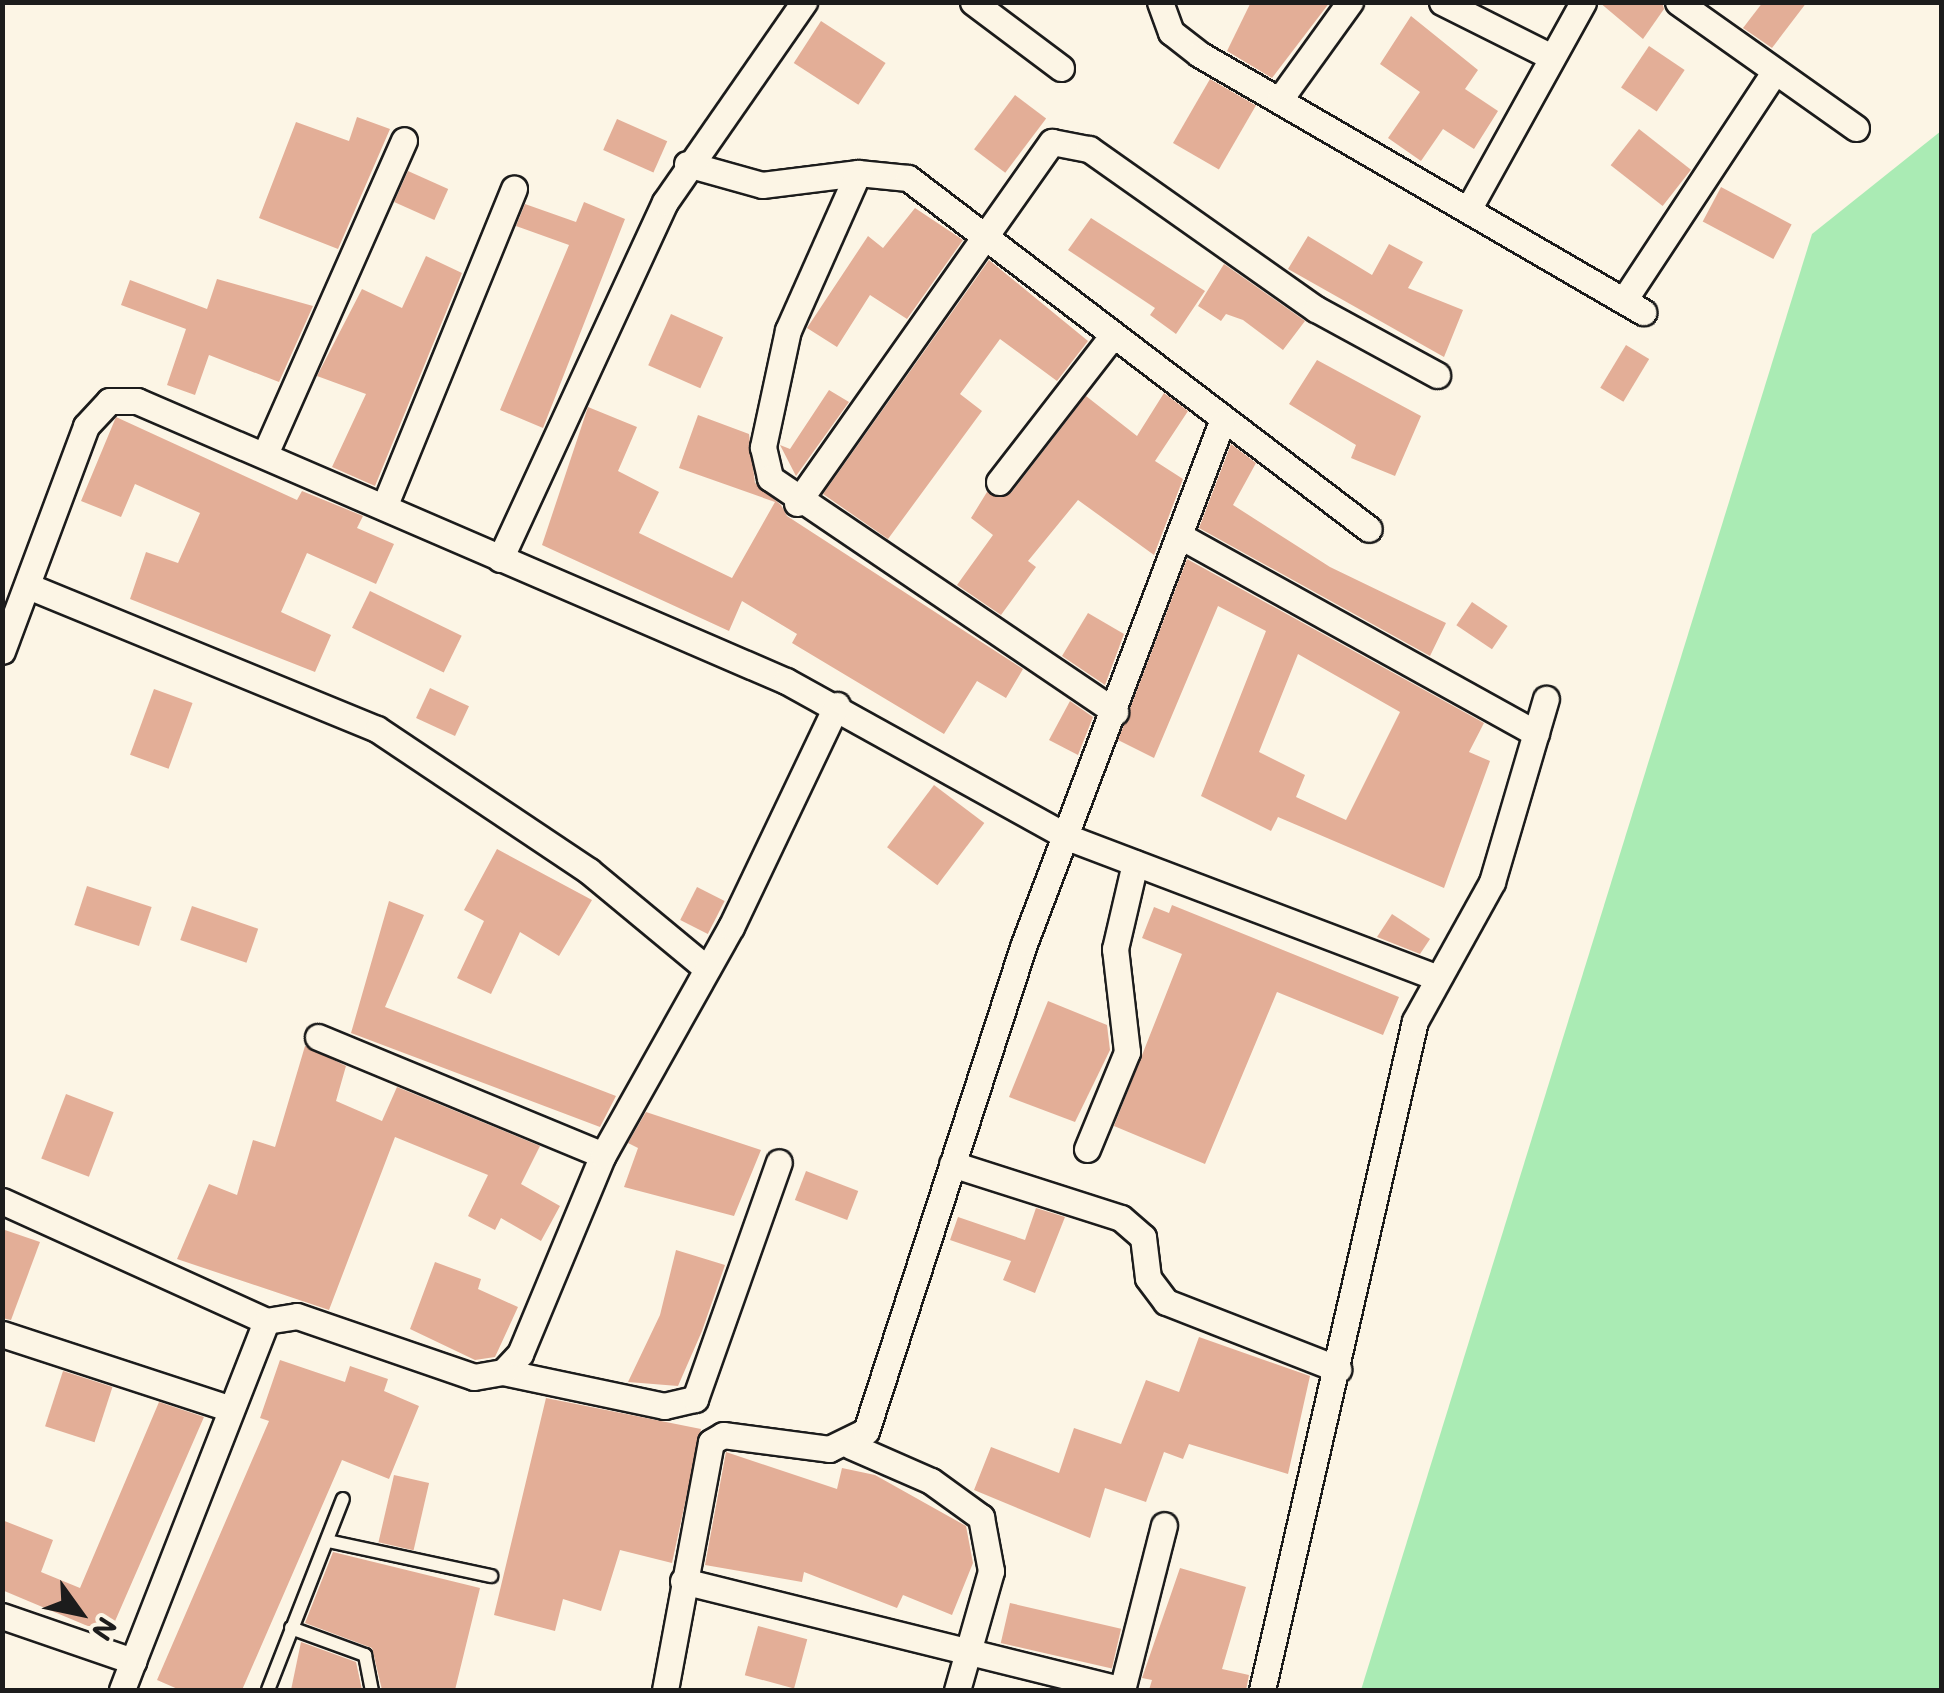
<!DOCTYPE html>
<html>
<head>
<meta charset="utf-8">
<style>
  body { margin:0 }
  #map { position:relative; width:1944px; height:1693px; overflow:hidden; background:#fcf5e5; font-family:Mali,sans-serif }
  div>[style] { position:absolute }
  [style*='--x'] { left:calc(var(--x)*1px); top:calc(var(--y)*1px); width:calc(var(--w)*1px); rotate:calc(var(--a)*1deg) }
  .green>* { inset:0; background:#aaebb4 }
  .building>* { inset:0; background:#e3ae97; transform-origin:0 0 }
  .roads { filter:drop-shadow(2px 0 #1c1c1c) drop-shadow(-2px 0 #1c1c1c) drop-shadow(0 2px #1c1c1c) drop-shadow(0 -2px #1c1c1c) }
  .service>* { height:12px; margin:-6px; padding:0 6px; transform-origin:6px; border-radius:6px; background:#fcf5e5 }
  .minor>* { height:25px; margin:-12.5px; padding:0 12.5px; transform-origin:12.5px; border-radius:12.5px; background:#fcf5e5 }
  span { translate:-50% -50%; white-space:nowrap; text-align:center; line-height:1.15; -webkit-text-stroke:8px #fcf5e5; paint-order:stroke }
  .frame { position:absolute; inset:0; border:5px solid #1c1c1c; pointer-events:none }
  .north { position:absolute; left:30px; top:1563px; width:100px; height:100px; -webkit-text-stroke:8px #fcf5e5; paint-order:stroke; rotate:123deg; font-size:28px; font-weight:700; line-height:40px; text-align:center; color:#1c1c1c }
  .north::after { content:''; display:block; margin:auto; width:35px; height:45px; background:#1c1c1c; clip-path:polygon(50% 0,100% 100%,50% 72%,0 100%) }
</style>
</head>
<body>
<div id="map">
  <div class="green">
    <div style="clip-path:polygon(1941px 131px,1941px 1690px,1361px 1690px,1812px 234px)"></div>
  </div>
  <div class="building">
    <div style="clip-path:polygon(1251px 2px,1330px 2px,1272px 78px,1227px 51px)"></div>
    <div style="clip-path:polygon(1599px 2px,1662px 2px,1664px 9px,1643px 39px)"></div>
    <div style="clip-path:polygon(1763px 2px,1807px 2px,1772px 48px,1743px 28px)"></div>
    <div style="clip-path:polygon(1411px 16px,1478px 70px,1465px 89px,1498px 111px,1474px 149px,1443px 129px,1421px 161px,1388px 138px,1420px 92px,1380px 64px)"></div>
    <div style="left:821px;top:21px;width:77px;height:50px;rotate:33deg"></div>
    <div style="left:1649px;top:46px;width:43px;height:50px;rotate:34deg"></div>
    <div style="left:1210px;top:79px;width:53px;height:74px;rotate:30deg"></div>
    <div style="left:1015px;top:95px;width:39px;height:68px;rotate:37deg"></div>
    <div style="clip-path:polygon(357px 117px,390px 129px,338px 249px,259px 218px,296px 122px,349px 141px)"></div>
    <div style="left:617px;top:119px;width:55px;height:34px;rotate:24deg"></div>
    <div style="left:1639px;top:129px;width:66px;height:46px;rotate:38deg"></div>
    <div style="left:408px;top:171px;width:44px;height:34px;rotate:24deg"></div>
    <div style="left:1721px;top:187px;width:80px;height:39px;rotate:28deg"></div>
    <div style="clip-path:polygon(584px 202px,625px 219px,543px 428px,500px 410px,569px 245px,516px 226px,525px 204px,576px 222px)"></div>
    <div style="clip-path:polygon(915px 208px,963px 240px,907px 319px,870px 295px,837px 347px,807px 328px,868px 236px,883px 248px)"></div>
    <div style="clip-path:polygon(1091px 218px,1205px 291px,1176px 334px,1150px 315px,1155px 308px,1068px 250px)"></div>
    <div style="clip-path:polygon(1308px 236px,1372px 275px,1389px 244px,1423px 262px,1408px 288px,1463px 310px,1444px 357px,1288px 269px)"></div>
    <div style="clip-path:polygon(426px 256px,462px 273px,375px 486px,332px 467px,366px 394px,317px 376px,362px 289px,402px 308px)"></div>
    <div style="clip-path:polygon(989px 260px,1088px 341px,1057px 381px,1000px 339px,960px 394px,982px 411px,888px 539px,823px 494px)"></div>
    <div style="clip-path:polygon(1224px 264px,1305px 321px,1283px 350px,1243px 320px,1226px 314px,1221px 321px,1198px 306px)"></div>
    <div style="clip-path:polygon(217px 279px,313px 306px,279px 382px,209px 355px,195px 395px,167px 385px,186px 329px,121px 305px,130px 280px,207px 309px)"></div>
    <div style="left:671px;top:314px;width:57px;height:56px;rotate:24deg"></div>
    <div style="left:1626px;top:345px;width:27px;height:50px;rotate:31deg"></div>
    <div style="clip-path:polygon(1317px 360px,1421px 416px,1395px 476px,1351px 458px,1356px 445px,1289px 404px)"></div>
    <div style="clip-path:polygon(829px 390px,849px 402px,796px 476px,780px 445px,790px 449px)"></div>
    <div style="clip-path:polygon(1164px 393px,1188px 411px,1155px 461px,1183px 479px,1154px 555px,1078px 500px,1028px 561px,1036px 567px,1001px 615px,957px 585px,993px 535px,971px 518px,987px 492px,1011px 493px,1086px 396px,1137px 436px)"></div>
    <div style="clip-path:polygon(588px 407px,637px 427px,618px 471px,659px 492px,639px 533px,732px 578px,775px 502px,679px 468px,698px 415px,749px 434px,755px 483px,781px 505px,787px 516px,1023px 669px,1006px 698px,977px 681px,944px 734px,792px 643px,797px 634px,742px 601px,729px 631px,542px 545px)"></div>
    <div style="clip-path:polygon(116px 417px,297px 500px,302px 491px,363px 516px,357px 528px,394px 544px,376px 584px,307px 553px,281px 612px,331px 635px,315px 672px,130px 599px,146px 552px,178px 563px,200px 513px,135px 484px,121px 517px,81px 501px)"></div>
    <div style="clip-path:polygon(1231px 444px,1256px 463px,1233px 505px,1330px 567px,1446px 623px,1430px 656px,1199px 528px)"></div>
    <div style="clip-path:polygon(evenodd,1187px 559px,1484px 723px,1469px 752px,1490px 761px,1444px 888px,1278px 817px,1271px 831px,1201px 796px,1266px 631px,1218px 606px,1154px 758px,1118px 740px,1187px 559px,1298px 654px,1400px 712px,1346px 820px,1296px 797px,1305px 775px,1259px 752px,1298px 654px)"></div>
    <div style="left:370px;top:591px;width:102px;height:41px;rotate:26deg"></div>
    <div style="left:1472px;top:602px;width:43px;height:28px;rotate:34deg"></div>
    <div style="clip-path:polygon(1088px 613px,1124px 634px,1105px 685px,1062px 656px)"></div>
    <div style="left:430px;top:688px;width:43px;height:33px;rotate:25deg"></div>
    <div style="left:154px;top:689px;width:41px;height:70px;rotate:20deg"></div>
    <div style="clip-path:polygon(1070px 701px,1093px 717px,1078px 755px,1049px 740px)"></div>
    <div style="left:934px;top:785px;width:63px;height:78px;rotate:37deg"></div>
    <div style="clip-path:polygon(497px 849px,592px 900px,559px 956px,520px 932px,491px 994px,457px 978px,484px 921px,464px 910px)"></div>
    <div style="left:87px;top:886px;width:68px;height:41px;rotate:18deg"></div>
    <div style="left:697px;top:887px;width:31px;height:37px;rotate:27deg"></div>
    <div style="clip-path:polygon(389px 901px,424px 915px,385px 1007px,616px 1096px,600px 1127px,351px 1033px)"></div>
    <div style="clip-path:polygon(1172px 905px,1399px 997px,1383px 1035px,1277px 992px,1205px 1164px,1114px 1126px,1182px 954px,1142px 938px,1154px 907px,1169px 913px)"></div>
    <div style="left:192px;top:906px;width:70px;height:36px;rotate:19deg"></div>
    <div style="clip-path:polygon(1392px 914px,1430px 939px,1420px 954px,1377px 937px)"></div>
    <div style="clip-path:polygon(1048px 1001px,1107px 1025px,1110px 1050px,1075px 1122px,1009px 1097px)"></div>
    <div style="clip-path:polygon(305px 1046px,346px 1066px,336px 1101px,382px 1121px,397px 1087px,540px 1146px,521px 1184px,560px 1206px,541px 1241px,501px 1218px,495px 1230px,468px 1216px,488px 1175px,395px 1137px,329px 1310px,177px 1259px,209px 1184px,237px 1195px,253px 1140px,275px 1147px)"></div>
    <div style="left:66px;top:1094px;width:51px;height:69px;rotate:21deg"></div>
    <div style="clip-path:polygon(646px 1112px,761px 1150px,734px 1216px,624px 1187px,638px 1148px,628px 1143px)"></div>
    <div style="left:806px;top:1171px;width:56px;height:31px;rotate:21deg"></div>
    <div style="clip-path:polygon(1036px 1208px,1065px 1217px,1035px 1293px,1003px 1280px,1011px 1261px,950px 1240px,958px 1217px,1025px 1240px)"></div>
    <div style="clip-path:polygon(2px 1229px,40px 1242px,11px 1320px,2px 1318px)"></div>
    <div style="clip-path:polygon(676px 1250px,725px 1265px,702px 1331px,678px 1386px,628px 1382px,660px 1315px)"></div>
    <div style="clip-path:polygon(435px 1262px,481px 1279px,478px 1289px,518px 1307px,495px 1357px,475px 1360px,410px 1329px)"></div>
    <div style="clip-path:polygon(1199px 1337px,1310px 1376px,1288px 1474px,1189px 1444px,1183px 1459px,1164px 1452px,1146px 1502px,1105px 1488px,1090px 1538px,974px 1490px,991px 1447px,1059px 1473px,1074px 1428px,1121px 1444px,1146px 1380px,1179px 1392px)"></div>
    <div style="clip-path:polygon(280px 1360px,345px 1382px,350px 1366px,388px 1379px,384px 1391px,419px 1406px,389px 1479px,342px 1460px,242px 1690px,180px 1690px,157px 1680px,269px 1421px,260px 1418px)"></div>
    <div style="left:63px;top:1371px;width:52px;height:58px;rotate:18deg"></div>
    <div style="clip-path:polygon(546px 1398px,701px 1429px,672px 1563px,620px 1550px,601px 1611px,563px 1599px,555px 1631px,494px 1615px)"></div>
    <div style="clip-path:polygon(159px 1402px,204px 1417px,109px 1635px,2px 1590px,2px 1520px,53px 1540px,41px 1572px,80px 1588px)"></div>
    <div style="clip-path:polygon(726px 1452px,837px 1489px,842px 1468px,875px 1475px,966px 1526px,973px 1563px,952px 1615px,903px 1595px,897px 1608px,804px 1572px,802px 1582px,705px 1565px)"></div>
    <div style="left:394px;top:1475px;width:36px;height:69px;rotate:13deg"></div>
    <div style="clip-path:polygon(333px 1552px,480px 1588px,455px 1690px,382px 1690px,372px 1648px,305px 1623px)"></div>
    <div style="clip-path:polygon(1180px 1568px,1246px 1587px,1222px 1669px,1249px 1675px,1246px 1690px,1149px 1690px,1152px 1680px,1142px 1678px)"></div>
    <div style="left:1010px;top:1603px;width:114px;height:41px;rotate:13deg"></div>
    <div style="left:758px;top:1626px;width:51px;height:51px;rotate:15deg"></div>
    <div style="clip-path:polygon(301px 1642px,356px 1662px,362px 1690px,291px 1690px)"></div>
  </div>
  <div class="roads">
    <div class="service">
      <div style="--x:328;--y:1541;--w:167;--a:12.1"></div>
      <div style="--x:291;--y:1628;--w:79;--a:20"></div>
      <div style="--x:365;--y:1655;--w:36;--a:79"></div>
      <div style="--x:268;--y:1690;--w:205;--a:-68.6"></div>
    </div>
    <div class="minor">
      <div style="--x:973;--y:2;--w:110;--a:36.9"></div>
      <div style="--x:1160;--y:2;--w:32;--a:70"></div>
      <div style="--x:1171;--y:32;--w:36;--a:38"></div>
      <div style="--x:1199;--y:54;--w:514;--a:30.16"></div>
      <div style="--x:1442;--y:2;--w:123;--a:26.6"></div>
      <div style="--x:1678;--y:2;--w:218;--a:35.3"></div>
      <div style="--x:1280;--y:99;--w:120;--a:-54.2"></div>
      <div style="--x:687;--y:164;--w:78;--a:15.6"></div>
      <div style="--x:762;--y:185;--w:97;--a:-7.1"></div>
      <div style="--x:858;--y:173;--w:50;--a:5.7"></div>
      <div style="--x:908;--y:178;--w:579;--a:37.29"></div>
      <div style="--x:858;--y:173;--w:172;--a:114"></div>
      <div style="--x:788;--y:330;--w:120;--a:102.1"></div>
      <div style="--x:763;--y:447;--w:32;--a:77"></div>
      <div style="--x:770;--y:478;--w:417;--a:34.1"></div>
      <div style="--x:1469;--y:208;--w:235;--a:-61"></div>
      <div style="--x:1624;--y:300;--w:274;--a:-56.6"></div>
      <div style="--x:265;--y:454;--w:343;--a:-66.1"></div>
      <div style="--x:999;--y:482;--w:181;--a:-52.2"></div>
      <div style="--x:797;--y:503;--w:442;--a:-54.8"></div>
      <div style="--x:1052;--y:142;--w:38;--a:11"></div>
      <div style="--x:1089;--y:149;--w:278;--a:35.2"></div>
      <div style="--x:1316;--y:309;--w:138;--a:28.6"></div>
      <div style="--x:384;--y:507;--w:344;--a:-67.8"></div>
      <div style="--x:1180;--y:536;--w:407;--a:29"></div>
      <div style="--x:500;--y:559;--w:393;--a:-65.2"></div>
      <div style="--x:665;--y:202;--w:244;--a:-55.2"></div>
      <div style="--x:28;--y:586;--w:377;--a:22.3"></div>
      <div style="--x:377;--y:729;--w:255;--a:33.8"></div>
      <div style="--x:589;--y:871;--w:153;--a:39.7"></div>
      <div style="--x:2;--y:651;--w:240;--a:-69.5"></div>
      <div style="--x:86;--y:426;--w:34;--a:-47"></div>
      <div style="--x:109;--y:401;--w:28;--a:0"></div>
      <div style="--x:137;--y:401;--w:707;--a:23.34"></div>
      <div style="--x:786;--y:681;--w:321;--a:29"></div>
      <div style="--x:1067;--y:837;--w:392;--a:20.8"></div>
      <div style="--x:318;--y:1037;--w:308;--a:22.5"></div>
      <div style="--x:1087;--y:1149;--w:105;--a:-67.6"></div>
      <div style="--x:1127;--y:1052;--w:104;--a:-96.6"></div>
      <div style="--x:1115;--y:949;--w:88;--a:-76.9"></div>
      <div style="--x:952;--y:1164;--w:177;--a:17.7"></div>
      <div style="--x:1121;--y:1218;--w:29;--a:41"></div>
      <div style="--x:1143;--y:1237;--w:41;--a:83"></div>
      <div style="--x:1148;--y:1278;--w:30;--a:53"></div>
      <div style="--x:1166;--y:1302;--w:185;--a:21.3"></div>
      <div style="--x:2;--y:1201;--w:290;--a:24.4"></div>
      <div style="--x:2;--y:1334;--w:236;--a:18.1"></div>
      <div style="--x:503;--y:1372;--w:165;--a:11.9"></div>
      <div style="--x:664;--y:1406;--w:32;--a:-13"></div>
      <div style="--x:695;--y:1399;--w:251;--a:-70.5"></div>
      <div style="--x:851;--y:1446;--w:87;--a:23.6"></div>
      <div style="--x:931;--y:1481;--w:62;--a:35.8"></div>
      <div style="--x:981;--y:1517;--w:55;--a:79.5"></div>
      <div style="--x:991;--y:1571;--w:124;--a:105.9"></div>
      <div style="--x:683;--y:1581;--w:452;--a:13.9"></div>
      <div style="--x:2;--y:1616;--w:139;--a:19"></div>
      <div style="--x:133;--y:1661;--w:31;--a:111"></div>
      <div style="--x:133;--y:1661;--w:365;--a:-68.6"></div>
      <div style="--x:266;--y:1321;--w:31;--a:-9"></div>
      <div style="--x:297;--y:1316;--w:187;--a:19"></div>
      <div style="--x:474;--y:1377;--w:29;--a:-10"></div>
      <div style="--x:503;--y:1372;--w:25;--a:-47"></div>
      <div style="--x:520;--y:1354;--w:216;--a:-67.4"></div>
      <div style="--x:603;--y:1155;--w:261;--a:-60.7"></div>
      <div style="--x:731;--y:927;--w:246;--a:-64.5"></div>
      <div style="--x:665;--y:1690;--w:252;--a:-79.5"></div>
      <div style="--x:711;--y:1442;--w:14;--a:-30"></div>
      <div style="--x:723;--y:1435;--w:107;--a:7.5"></div>
      <div style="--x:829;--y:1449;--w:41;--a:-25.9"></div>
      <div style="--x:866;--y:1431;--w:512;--a:-72.03"></div>
      <div style="--x:1024;--y:944;--w:556;--a:-69.25"></div>
      <div style="--x:1122;--y:1690;--w:170;--a:-75.7"></div>
      <div style="--x:1262;--y:1690;--w:686;--a:-77.12"></div>
      <div style="--x:1415;--y:1021;--w:159;--a:-61"></div>
      <div style="--x:1492;--y:882;--w:191;--a:-73.6"></div>
    </div>
  </div>
  <div class="frame"></div>
  <div class="north">N</div>
</div>
</body>
</html>
